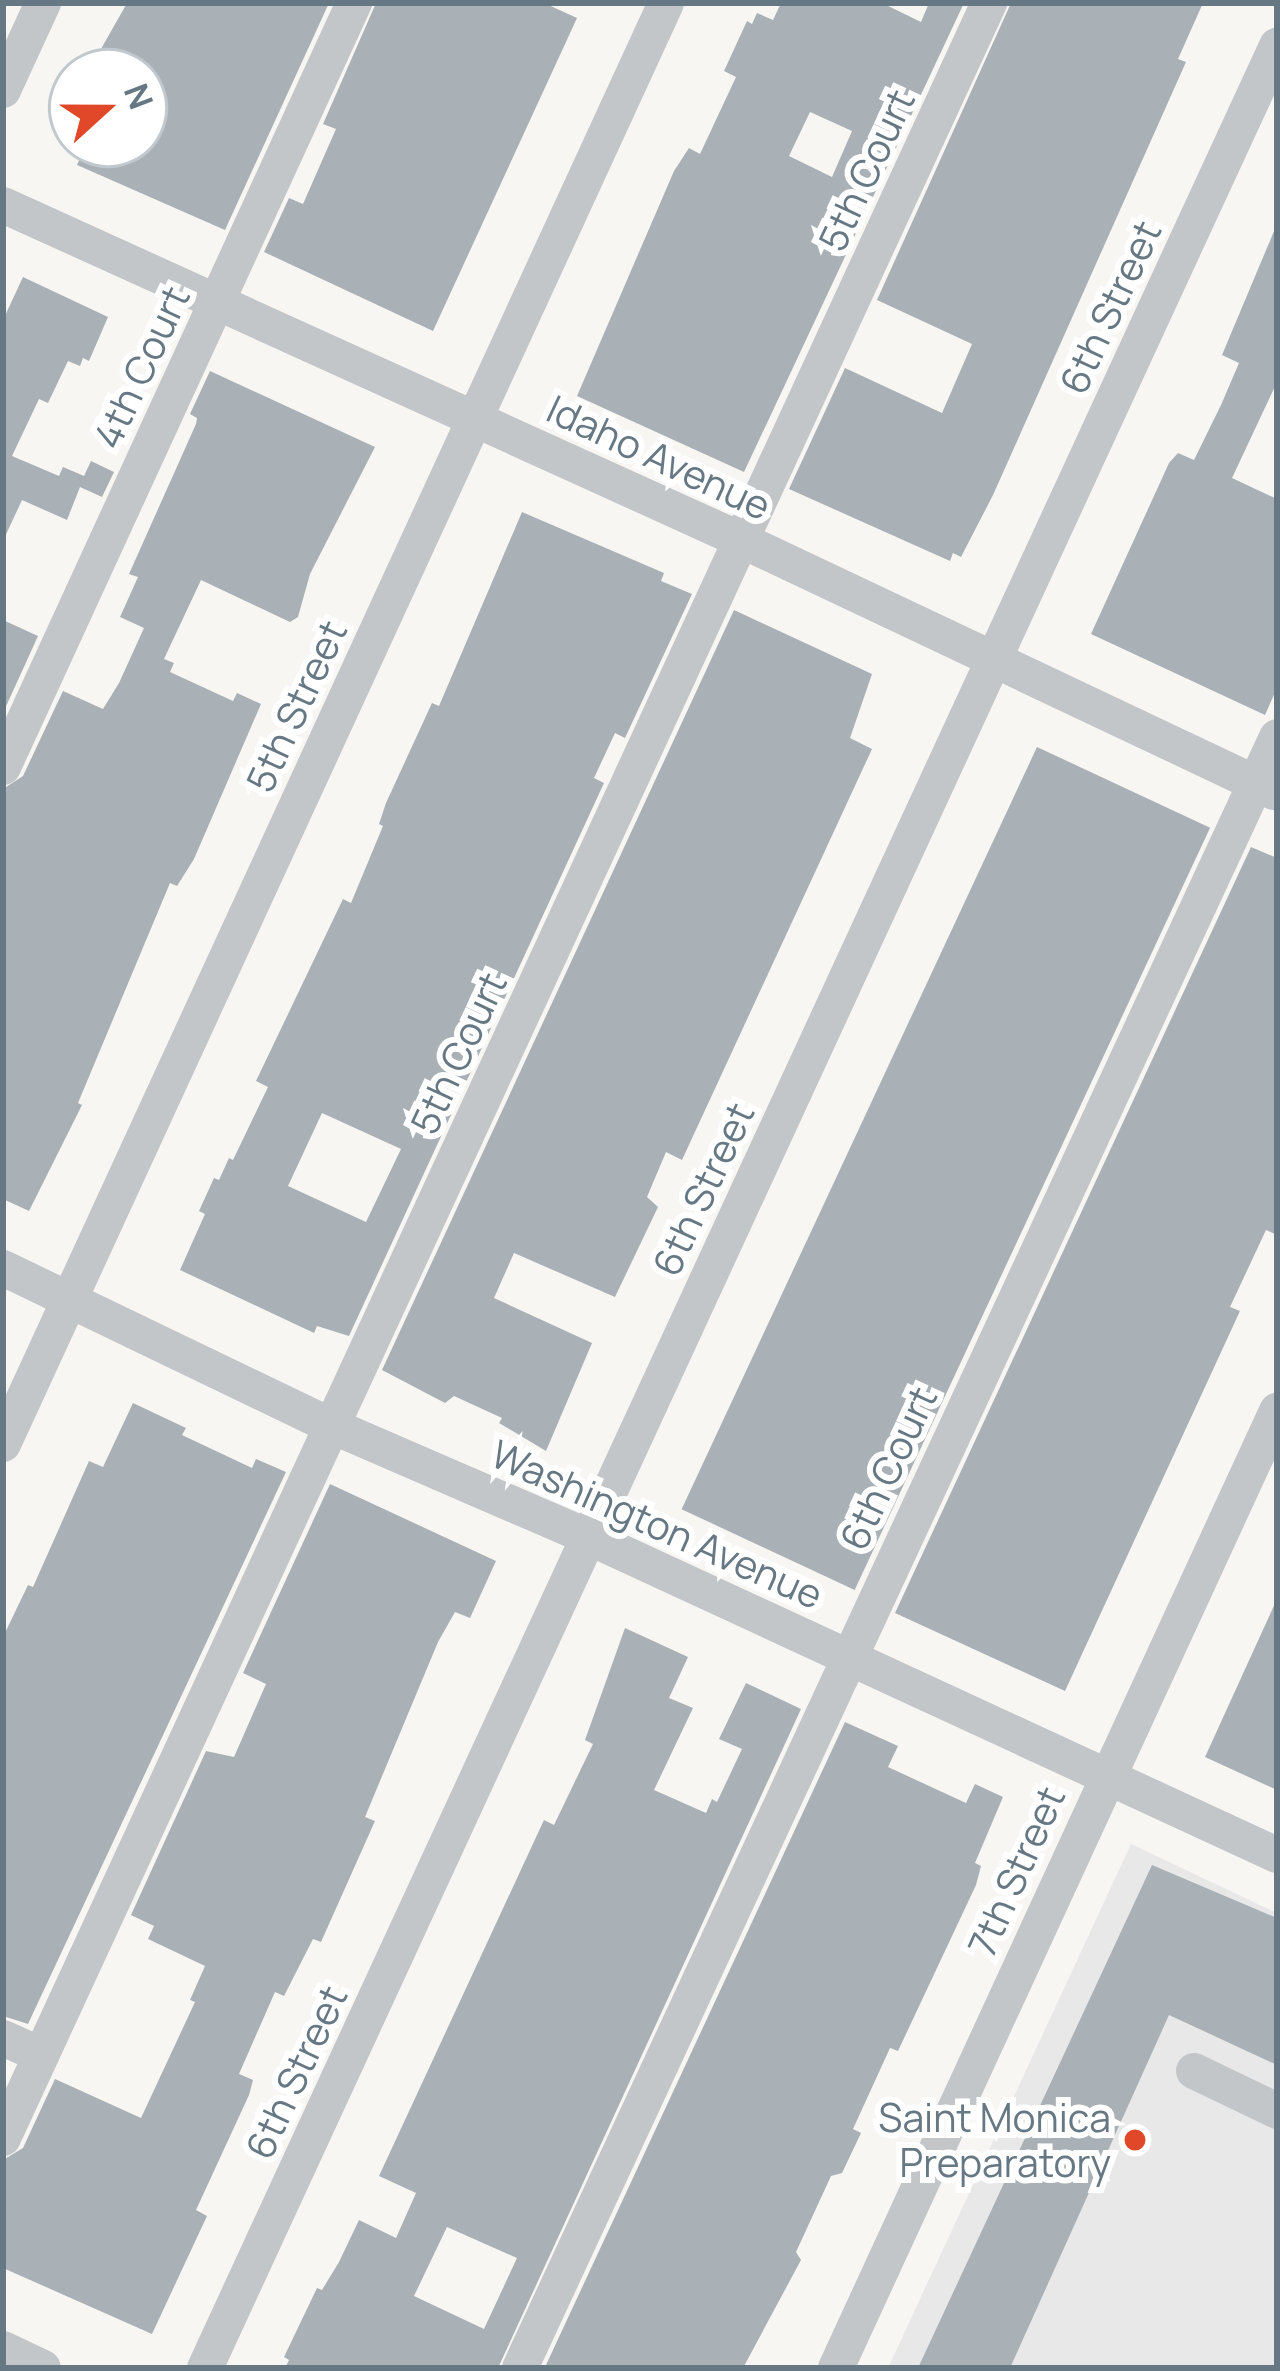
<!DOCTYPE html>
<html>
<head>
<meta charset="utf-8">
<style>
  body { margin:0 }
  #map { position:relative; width:1280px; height:2371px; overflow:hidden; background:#f7f6f3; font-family:Manrope,sans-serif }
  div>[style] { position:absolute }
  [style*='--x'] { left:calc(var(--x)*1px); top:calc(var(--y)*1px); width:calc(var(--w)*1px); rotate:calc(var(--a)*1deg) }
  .built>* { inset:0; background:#e7e8e7 }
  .building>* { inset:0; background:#a9b1b6; transform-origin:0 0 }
  .minor>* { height:36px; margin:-18px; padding:0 18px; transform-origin:18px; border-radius:18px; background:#c2c6c9 }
  .dots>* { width:33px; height:33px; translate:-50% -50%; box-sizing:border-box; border:6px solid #fff; border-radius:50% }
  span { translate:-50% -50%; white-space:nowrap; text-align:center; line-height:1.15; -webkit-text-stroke:12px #fff; paint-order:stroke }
  .street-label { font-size:39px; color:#667884 }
  .poi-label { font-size:39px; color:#667884 }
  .right { translate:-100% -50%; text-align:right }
  .frame { position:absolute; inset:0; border:6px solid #667884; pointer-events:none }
  .north { position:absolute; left:48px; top:48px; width:120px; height:120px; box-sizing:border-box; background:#fff; border:3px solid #c2c9ce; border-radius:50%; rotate:69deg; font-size:33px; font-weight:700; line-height:48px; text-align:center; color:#667884 }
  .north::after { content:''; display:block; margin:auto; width:42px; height:54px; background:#e14829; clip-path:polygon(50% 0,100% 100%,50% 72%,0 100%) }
</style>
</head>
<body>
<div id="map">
  <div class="built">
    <div style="clip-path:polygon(1131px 1844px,1277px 1913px,1277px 2368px,888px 2368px)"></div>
  </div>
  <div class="building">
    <div style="clip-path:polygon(127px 3px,329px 3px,225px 230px,77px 165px,86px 144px,144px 144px,144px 72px,88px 72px)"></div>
    <div style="clip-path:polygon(376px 3px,544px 3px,577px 18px,433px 331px,264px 252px,289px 198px,303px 204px,336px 129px,323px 124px)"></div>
    <div style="clip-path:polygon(evenodd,781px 3px,882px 3px,921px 22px,929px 3px,964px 3px,744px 472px,577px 396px,674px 171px,689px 148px,700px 154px,736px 77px,724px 71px,747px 21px,752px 24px,757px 13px,773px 20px,781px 3px,810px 112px,852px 131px,832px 177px,789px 156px,810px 112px)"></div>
    <div style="clip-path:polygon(1011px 3px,1203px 3px,1178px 59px,1186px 62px,993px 495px,961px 557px,953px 553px,950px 561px,789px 489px,845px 368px,942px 413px,972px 344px,877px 300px)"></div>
    <div style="clip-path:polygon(1277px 224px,1277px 382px,1232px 478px,1277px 499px,1277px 688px,1265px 715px,1091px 634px,1169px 463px,1178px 453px,1194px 460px,1221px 405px,1239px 363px,1222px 355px)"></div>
    <div style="clip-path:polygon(23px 277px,108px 317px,89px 361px,83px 358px,80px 366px,68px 361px,48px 403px,39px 399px,12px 456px,59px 476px,63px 467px,84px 476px,91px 461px,114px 472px,102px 497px,80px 487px,67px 520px,22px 500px,3px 541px,3px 320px)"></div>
    <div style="clip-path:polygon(210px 371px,375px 447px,310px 574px,298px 617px,290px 622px,201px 580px,164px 659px,174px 663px,170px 672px,233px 701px,237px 693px,261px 704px,194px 859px,177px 886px,170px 883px,78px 1103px,82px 1105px,29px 1211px,3px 1199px,3px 789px,23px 776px,63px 691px,103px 709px,119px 683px,144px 628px,120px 617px,138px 577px,129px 574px,196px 424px,197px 418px,190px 414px)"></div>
    <div style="clip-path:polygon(evenodd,522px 512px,664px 573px,661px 581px,692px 594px,625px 738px,615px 733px,594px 778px,604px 783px,349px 1336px,317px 1326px,314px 1333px,180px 1270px,205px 1214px,199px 1211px,214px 1178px,219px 1180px,229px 1158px,233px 1160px,268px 1087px,256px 1081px,343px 899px,351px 903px,383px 826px,379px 824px,386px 803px,432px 703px,439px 706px,522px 512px,322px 1113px,401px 1149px,366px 1222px,288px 1186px,322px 1113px)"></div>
    <div style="clip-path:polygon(734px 610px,872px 674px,850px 738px,872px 749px,682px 1160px,666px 1152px,647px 1197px,658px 1207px,615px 1297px,514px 1253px,494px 1298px,592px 1343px,546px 1451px,499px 1423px,502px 1418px,454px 1396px,445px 1403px,382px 1370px)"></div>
    <div style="clip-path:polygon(3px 620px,38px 636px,3px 713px)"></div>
    <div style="left:1037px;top:747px;width:191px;height:841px;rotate:25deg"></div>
    <div style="clip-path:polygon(1251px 847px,1277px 858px,1277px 1235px,1266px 1230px,1230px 1307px,1240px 1311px,1065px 1691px,895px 1613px)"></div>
    <div style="clip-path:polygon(133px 1403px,186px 1428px,182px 1435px,252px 1468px,256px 1459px,286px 1472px,28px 2024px,3px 2016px,3px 1637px,28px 1585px,33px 1587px,89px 1461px,103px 1467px)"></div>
    <div style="clip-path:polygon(330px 1484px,496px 1561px,470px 1618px,455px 1612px,438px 1642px,365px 1817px,375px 1821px,321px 1942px,313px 1939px,284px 1996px,275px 1992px,239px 2074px,253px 2080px,249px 2095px,196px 2210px,207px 2216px,152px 2334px,3px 2268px,3px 2160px,23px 2148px,55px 2079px,141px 2118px,195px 2002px,190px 2000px,205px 1966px,148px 1939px,154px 1926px,131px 1915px,206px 1751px,234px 1757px,266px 1684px,243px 1673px)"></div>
    <div style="clip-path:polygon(1277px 1599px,1277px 1790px,1205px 1757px)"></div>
    <div style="clip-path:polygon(evenodd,625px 1628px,688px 1657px,669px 1698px,693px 1708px,654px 1790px,706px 1813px,712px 1799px,717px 1802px,742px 1749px,719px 1739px,746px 1683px,801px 1709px,498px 2368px,285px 2368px,289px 2360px,284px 2357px,317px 2288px,322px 2290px,339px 2262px,359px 2220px,396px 2238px,416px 2193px,379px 2176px,544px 1820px,554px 1825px,593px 1744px,585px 1740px,625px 1628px,447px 2227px,517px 2258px,484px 2329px,414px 2296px,447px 2227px)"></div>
    <div style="clip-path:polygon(845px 1722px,898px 1746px,888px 1767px,966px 1803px,975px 1784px,1003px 1797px,975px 1863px,981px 1866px,976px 1885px,898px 2051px,890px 2048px,853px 2129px,861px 2133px,842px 2173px,831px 2176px,796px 2252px,801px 2260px,743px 2368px,546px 2365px)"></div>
    <div style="clip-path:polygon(1152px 1865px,1277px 1918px,1277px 2065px,1169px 2015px,1010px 2368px,918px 2368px)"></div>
  </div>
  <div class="minor">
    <div style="--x:3;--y:90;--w:96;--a:-65.3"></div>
    <div style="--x:3;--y:205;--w:810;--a:24.41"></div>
    <div style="--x:741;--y:540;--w:590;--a:25.3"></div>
    <div style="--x:3;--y:767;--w:841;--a:-65.32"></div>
    <div style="--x:3;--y:1268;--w:365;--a:25.7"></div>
    <div style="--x:332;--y:1426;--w:279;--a:23.4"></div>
    <div style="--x:588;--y:1537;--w:759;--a:24.78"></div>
    <div style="--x:3;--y:1444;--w:1586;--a:-65.29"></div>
    <div style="--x:3;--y:2038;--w:42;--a:24.1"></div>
    <div style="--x:1194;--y:2071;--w:92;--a:25.7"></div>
    <div style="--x:3;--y:2138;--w:2352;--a:-65.21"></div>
    <div style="--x:3;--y:2349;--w:44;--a:25.4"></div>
    <div style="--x:205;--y:2368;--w:2558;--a:-65.22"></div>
    <div style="--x:520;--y:2368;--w:1798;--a:-65.1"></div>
    <div style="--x:836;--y:2368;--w:1054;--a:-65.26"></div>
  </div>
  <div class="dots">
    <div style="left:1135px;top:2140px;background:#e14829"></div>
  </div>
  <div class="street-label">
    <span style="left:866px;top:170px;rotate:-65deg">5th Court</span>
    <span style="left:1110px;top:307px;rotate:-65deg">6th Street</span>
    <span style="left:141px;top:367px;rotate:-65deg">4th Court</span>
    <span style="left:659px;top:457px;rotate:25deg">Idaho Avenue</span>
    <span style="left:296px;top:706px;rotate:-65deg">5th Street</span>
    <span style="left:458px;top:1053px;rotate:-65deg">5th Court</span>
    <span style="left:703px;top:1189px;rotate:-65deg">6th Street</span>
    <span style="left:888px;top:1468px;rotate:-65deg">6th Court</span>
    <span style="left:657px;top:1524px;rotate:24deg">Washington Avenue</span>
    <span style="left:1016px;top:1871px;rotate:-66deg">7th Street</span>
    <span style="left:296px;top:2072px;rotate:-65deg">6th Street</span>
  </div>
  <div class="poi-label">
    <span class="right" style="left:1111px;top:2140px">Saint Monica<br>Preparatory</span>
  </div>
  <div class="frame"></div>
  <div class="north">N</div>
</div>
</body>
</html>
